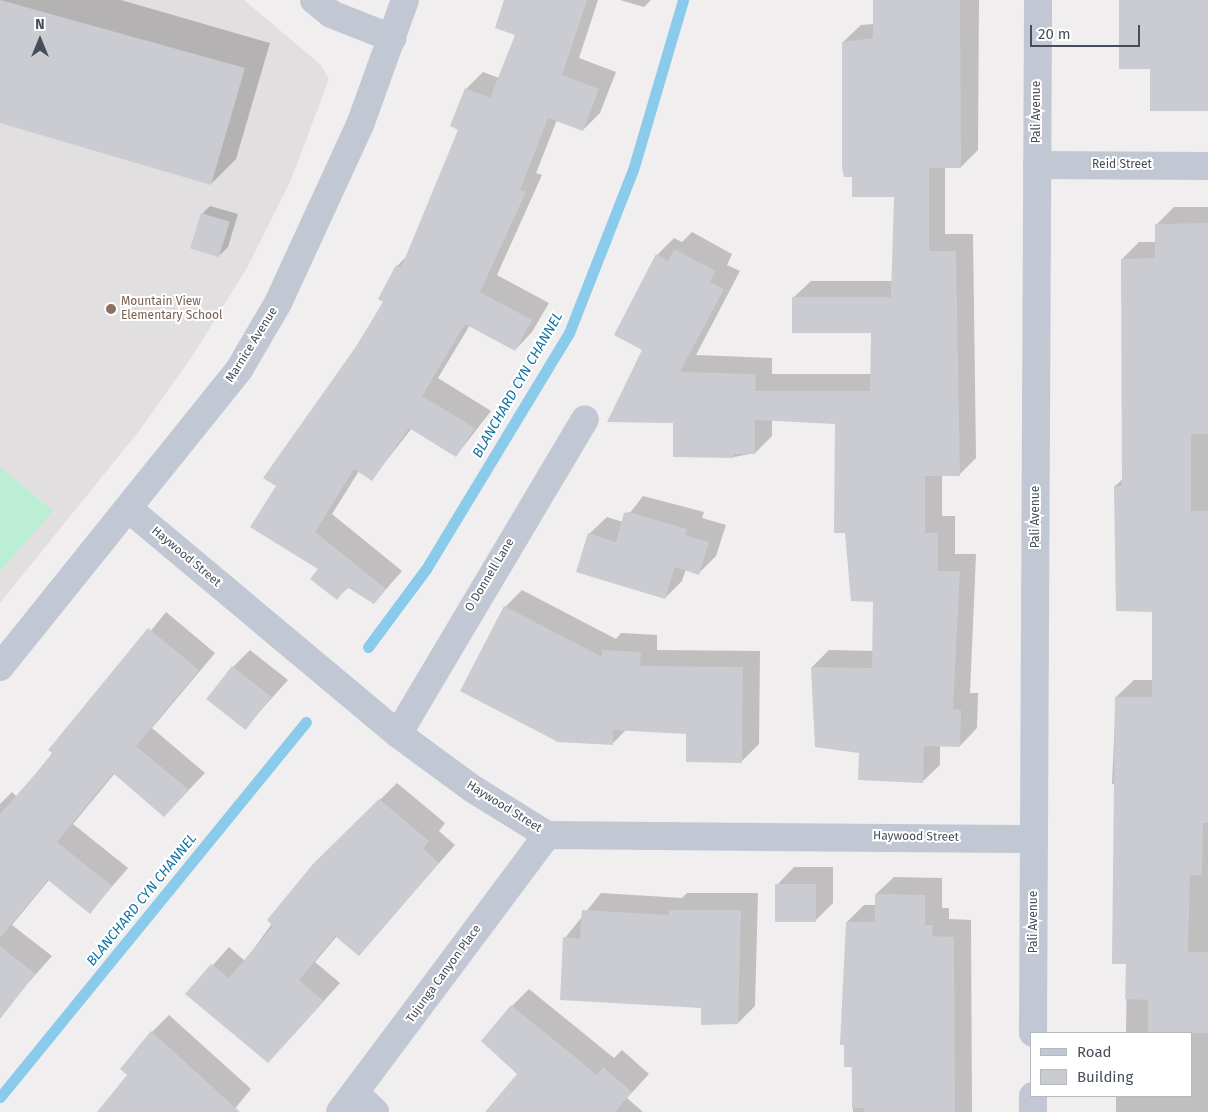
<!DOCTYPE html>
<html>
<head>
<meta charset="utf-8">
<style>
  body { margin:0 }
  #map { position:relative; width:1208px; height:1112px; overflow:hidden; background:#f0eeee; font-family:"Fira Sans",sans-serif }
  div>[style] { position:absolute }
  [style*='--x'] { left:calc(var(--x)*1px); top:calc(var(--y)*1px); width:calc(var(--w)*1px); rotate:calc(var(--a)*1deg) }
  .education>* { inset:0; background:#e1dfe0 }
  .green>* { inset:0; background:#bceed5 }
  .shadow>* { inset:0; background:#0003 }
  .stream>* { height:11px; margin:-5.5px; padding:0 5.5px; transform-origin:5.5px; border-radius:5.5px; background:#8acaea }
  .building>* { inset:0; background:#caccd2; transform-origin:0 0 }
  .minor>* { height:28px; margin:-14px; padding:0 14px; transform-origin:14px; border-radius:14px; background:#c1c8d3 }
  .dots>* { width:14px; height:14px; translate:-50% -50%; box-sizing:border-box; border:2px solid #fff; border-radius:50% }
  span { translate:-50% -50%; white-space:nowrap; text-align:center; line-height:1.15; -webkit-text-stroke:4px #fff; paint-order:stroke }
  .street-label { font-size:12px; color:#464e5b }
  .education-label { font-size:12px; color:#785e54 }
  .left { translate:0 -50%; text-align:left }
  .water-label { font-size:14px; color:#0e73a5; font-style:italic }
  .legend { position:absolute; left:1030px; top:1032px; width:162px; height:65px; box-sizing:border-box; background:#fff; border:1px solid #b5b8bd; margin:0; padding:6px 9px; list-style:none; font-size:15px; color:#464e5b }
  .legend li { display:flex; align-items:center; gap:10px; height:25px }
  .legend b { width:25px; border:1px solid #b5b8bd }
  .north { position:absolute; left:15px; top:15px; width:50px; height:50px; -webkit-text-stroke:4px #fff; paint-order:stroke; rotate:0deg; font-size:14px; font-weight:700; line-height:20px; text-align:center; color:#464e5b }
  .north::after { content:''; display:block; margin:auto; width:18px; height:22px; background:#464e5b; clip-path:polygon(50% 0,100% 100%,50% 72%,0 100%) }
  .scale { position:absolute; left:1030px; top:25px; width:110px; height:22px; box-sizing:border-box; border:2px solid #464e5b; border-top:0; padding-left:6px; font-size:15px; line-height:18px; white-space:nowrap; color:#464e5b; -webkit-text-stroke:4px #fff; paint-order:stroke }
</style>
</head>
<body>
<div id="map">
  <div class="education">
    <div style="clip-path:polygon(0 0,244px 0,320px 64px,329px 79px,291px 180px,248px 266px,195px 352px,139px 431px,0 603px)"></div>
  </div>
  <div class="green">
    <div style="clip-path:polygon(0 467px,53px 511px,0 571px)"></div>
  </div>
  <div class="shadow">
    <div style="clip-path:polygon(0 0,121px 0,270px 43px,236px 159px,211px 184px,0 122px)"></div>
    <div style="clip-path:polygon(504px 0,598px 0,579px 58px,616px 72px,600px 113px,583px 130px,557px 120px,536px 173px,542px 175px,497px 275px,549px 303px,532px 332px,515px 350px,470px 325px,438px 378px,491px 411px,456px 456px,412px 428px,372px 479px,359px 471px,332px 514px,402px 571px,374px 603px,349px 587px,337px 598px,278px 486px,384px 301px,397px 266px,408px 255px,460px 129px,466px 89px,483px 72px,499px 78px,517px 34px)"></div>
    <div style="clip-path:polygon(620px 0,651px 0,644px 7px)"></div>
    <div style="clip-path:polygon(874px 0,979px 0,978px 150px,961px 167px,945px 167px,945px 234px,973px 234px,976px 458px,959px 475px,942px 475px,942px 516px,955px 516px,955px 554px,976px 554px,970px 693px,978px 693px,977px 728px,960px 746px,940px 745px,940px 765px,922px 782px,860px 752px,812px 667px,829px 650px,874px 651px,875px 600px,836px 423px,772px 420px,772px 436px,755px 453px,734px 457px,674px 422px,644px 350px,657px 255px,674px 238px,682px 242px,692px 232px,732px 254px,727px 265px,740px 271px,696px 355px,772px 358px,772px 374px,871px 374px,872px 332px,793px 298px,811px 281px,893px 281px,895px 196px,853px 176px,843px 42px,861px 25px,874px 24px)"></div>
    <div style="clip-path:polygon(210px 206px,238px 214px,228px 247px,220px 255px,202px 214px)"></div>
    <div style="clip-path:polygon(1174px 207px,1208px 207px,1208px 1112px,1116px 1112px,1116px 1096px,1192px 1096px,1192px 1033px,1126px 1033px,1127px 963px,1117px 784px,1112px 784px,1116px 697px,1134px 680px,1153px 680px,1153px 610px,1115px 486px,1124px 478px,1122px 259px,1139px 242px,1157px 242px,1157px 224px)"></div>
    <div style="clip-path:polygon(643px 496px,704px 512px,702px 518px,726px 525px,716px 556px,699px 573px,686px 569px,682px 581px,665px 598px,589px 534px,607px 517px,623px 522px)"></div>
    <div style="clip-path:polygon(522px 590px,616px 639px,621px 633px,657px 635px,657px 650px,760px 651px,759px 744px,741px 762px,688px 733px,626px 730px,612px 744px,505px 607px)"></div>
    <div style="clip-path:polygon(166px 612px,215px 653px,152px 728px,205px 773px,181px 798px,115px 773px,73px 824px,128px 868px,90px 912px,49px 880px,12px 925px,52px 956px,14px 999px,0 989px,0 804px,12px 792px,17px 797px)"></div>
    <div style="clip-path:polygon(250px 650px,288px 680px,245px 728px,233px 667px)"></div>
    <div style="clip-path:polygon(397px 783px,445px 823px,439px 831px,455px 845px,359px 954px,337px 936px,315px 962px,340px 983px,285px 1044px,187px 994px,229px 947px,245px 961px,314px 865px)"></div>
    <div style="clip-path:polygon(794px 867px,833px 867px,833px 903px,816px 920px,777px 885px)"></div>
    <div style="clip-path:polygon(894px 877px,942px 878px,942px 908px,949px 908px,949px 919px,971px 920px,972px 1112px,853px 1112px,847px 922px,864px 905px,876px 905px,876px 894px)"></div>
    <div style="clip-path:polygon(601px 893px,682px 898px,687px 893px,758px 893px,755px 1006px,738px 1023px,565px 938px)"></div>
    <div style="clip-path:polygon(529px 989px,614px 1058px,622px 1050px,649px 1074px,627px 1098px,643px 1112px,499px 1112px,519px 1074px,512px 1006px)"></div>
    <div style="clip-path:polygon(169px 1015px,251px 1089px,232px 1112px,98px 1112px,129px 1074px,152px 1032px)"></div>
  </div>
  <div class="stream">
    <div style="--x:368;--y:647;--w:97;--a:-53.4"></div>
    <div style="--x:426;--y:569;--w:276;--a:-58.8"></div>
    <div style="--x:569;--y:333;--w:175;--a:-68.6"></div>
    <div style="--x:633;--y:170;--w:177;--a:-73.6"></div>
    <div style="--x:0;--y:1097;--w:484;--a:-50.8"></div>
  </div>
  <div class="building">
    <div style="clip-path:polygon(0 0,245px 68px,211px 185px,0 123px)"></div>
    <div style="clip-path:polygon(504px 0,587px 0,562px 75px,599px 89px,583px 131px,548px 118px,520px 190px,526px 192px,480px 292px,532px 320px,515px 351px,465px 324px,422px 396px,475px 428px,456px 457px,409px 428px,372px 481px,354px 469px,315px 532px,386px 589px,374px 604px,347px 587px,337px 600px,310px 579px,318px 569px,250px 527px,276px 486px,263px 478px,355px 348px,383px 302px,378px 299px,396px 265px,401px 268px,458px 130px,450px 126px,465px 88px,490px 98px,515px 35px,495px 28px)"></div>
    <div style="clip-path:polygon(873px 0,960px 0,961px 168px,929px 168px,929px 251px,956px 251px,960px 476px,925px 476px,925px 533px,938px 533px,938px 571px,960px 571px,953px 709px,961px 710px,960px 747px,924px 746px,923px 783px,858px 780px,859px 753px,815px 747px,811px 667px,872px 668px,873px 602px,851px 601px,845px 533px,834px 533px,835px 424px,755px 420px,755px 454px,734px 454px,734px 458px,673px 457px,673px 423px,607px 422px,642px 350px,614px 335px,656px 254px,668px 261px,674px 249px,716px 271px,710px 282px,724px 289px,680px 372px,756px 374px,755px 391px,870px 391px,871px 333px,792px 333px,792px 297px,891px 297px,894px 197px,852px 197px,852px 177px,844px 177px,842px 168px,842px 42px,873px 38px)"></div>
    <div style="clip-path:polygon(1119px 0,1208px 0,1208px 111px,1150px 111px,1150px 69px,1119px 69px)"></div>
    <div style="left:201px;top:213px;width:30px;height:37px;rotate:17deg"></div>
    <div style="clip-path:polygon(1208px 223px,1208px 434px,1191px 434px,1191px 511px,1208px 511px,1208px 823px,1203px 823px,1202px 875px,1190px 875px,1188px 952px,1208px 952px,1208px 1033px,1148px 1033px,1148px 1000px,1125px 999px,1126px 964px,1112px 964px,1115px 697px,1152px 697px,1152px 612px,1116px 611px,1114px 486px,1122px 486px,1121px 259px,1155px 258px,1155px 224px)"></div>
    <div style="clip-path:polygon(629px 512px,687px 529px,685px 535px,709px 542px,699px 575px,675px 567px,665px 599px,576px 572px,588px 533px,616px 542px,624px 513px)"></div>
    <div style="clip-path:polygon(504px 606px,602px 657px,602px 650px,641px 652px,640px 666px,743px 667px,742px 763px,686px 762px,686px 734px,613px 730px,613px 745px,558px 742px,460px 691px)"></div>
    <div style="clip-path:polygon(148px 628px,199px 670px,136px 746px,189px 790px,164px 817px,113px 773px,57px 842px,112px 886px,90px 914px,48px 880px,0 938px,0 814px,53px 754px,48px 750px)"></div>
    <div style="left:232px;top:666px;width:50px;height:42px;rotate:38deg"></div>
    <div style="clip-path:polygon(379px 799px,429px 841px,423px 849px,439px 863px,359px 956px,335px 936px,299px 980px,324px 1001px,268px 1063px,185px 994px,211px 964px,229px 978px,273px 926px,267px 920px,313px 864px)"></div>
    <div style="left:775px;top:884px;width:41px;height:38px"></div>
    <div style="clip-path:polygon(875px 894px,925px 895px,925px 925px,933px 925px,932px 936px,954px 937px,955px 1112px,864px 1112px,864px 1108px,852px 1108px,852px 1067px,844px 1067px,844px 1045px,840px 1045px,846px 922px,875px 922px)"></div>
    <div style="clip-path:polygon(582px 910px,669px 915px,669px 910px,741px 910px,738px 1024px,701px 1025px,701px 1008px,560px 1000px,563px 937px,580px 939px)"></div>
    <div style="clip-path:polygon(0 946px,35px 974px,0 1019px)"></div>
    <div style="clip-path:polygon(511px 1005px,597px 1075px,603px 1067px,632px 1092px,615px 1112px,485px 1112px,517px 1074px,481px 1041px)"></div>
    <div style="clip-path:polygon(151px 1031px,240px 1112px,97px 1112px,127px 1075px,120px 1069px)"></div>
  </div>
  <div class="minor">
    <div style="--x:314;--y:0;--w:22;--a:39"></div>
    <div style="--x:331;--y:14;--w:66;--a:21.5"></div>
    <div style="--x:1037;--y:165;--w:171;--a:0.3"></div>
    <div style="--x:130;--y:510;--w:349;--a:39.9"></div>
    <div style="--x:398;--y:734;--w:93;--a:36.3"></div>
    <div style="--x:473;--y:789;--w:87;--a:31.9"></div>
    <div style="--x:547;--y:835;--w:487;--a:0.5"></div>
    <div style="--x:0;--y:667;--w:383;--a:-51.2"></div>
    <div style="--x:240;--y:368;--w:75;--a:-59.7"></div>
    <div style="--x:278;--y:303;--w:196;--a:-65.3"></div>
    <div style="--x:360;--y:125;--w:133;--a:-70.2"></div>
    <div style="--x:398;--y:734;--w:366;--a:-59.3"></div>
    <div style="--x:1033;--y:1033;--w:1033;--a:-89.72"></div>
    <div style="--x:356;--y:1094;--w:26;--a:43"></div>
    <div style="--x:340;--y:1112;--w:346;--a:-53.2"></div>
    <div style="--x:1033;--y:1112;--w:16;--a:-90"></div>
  </div>
  <div class="dots">
    <div style="left:111px;top:309px;background:#8d6e63"></div>
  </div>
  <div class="street-label">
    <span style="left:1037px;top:112px;rotate:-90deg">Pali Avenue</span>
    <span style="left:1122px;top:165px">Reid Street</span>
    <span style="left:252px;top:345px;rotate:-58deg">Marnice Avenue</span>
    <span style="left:1036px;top:517px;rotate:-90deg">Pali Avenue</span>
    <span style="left:186px;top:557px;rotate:40deg">Haywood Street</span>
    <span style="left:490px;top:575px;rotate:-59deg">O Donnell Lane</span>
    <span style="left:504px;top:807px;rotate:32deg">Haywood Street</span>
    <span style="left:916px;top:837px;rotate:1deg">Haywood Street</span>
    <span style="left:1034px;top:922px;rotate:-90deg">Pali Avenue</span>
    <span style="left:444px;top:974px;rotate:-54deg">Tujunga Canyon Place</span>
  </div>
  <div class="education-label">
    <span class="left" style="left:121px;top:309px">Mountain View<br>Elementary School</span>
  </div>
  <div class="water-label">
    <span style="left:518px;top:385px;rotate:-60deg">BLANCHARD CYN CHANNEL</span>
    <span style="left:142px;top:900px;rotate:-51deg">BLANCHARD CYN CHANNEL</span>
  </div>
  <ul class="legend">
  <li><b style="height:6px;background:#c1c8d3"></b>Road</li>
  <li><b style="height:14px;background:#caccd2"></b>Building</li>
  </ul>
  <div class="north">N</div>
  <div class="scale">20 m</div>
</div>
</body>
</html>
